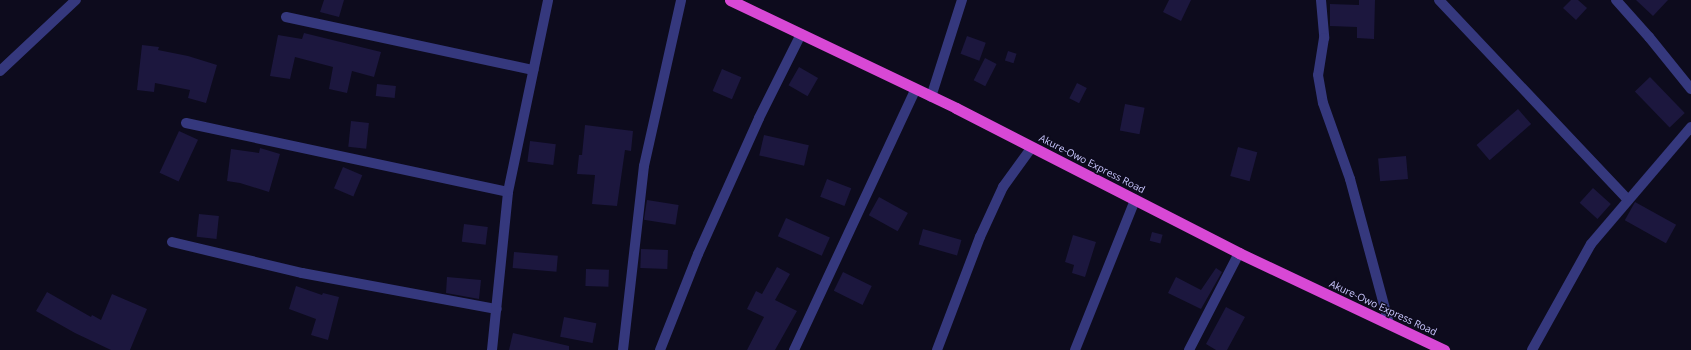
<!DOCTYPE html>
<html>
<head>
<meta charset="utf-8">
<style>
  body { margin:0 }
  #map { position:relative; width:1691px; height:350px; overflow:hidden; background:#0d0b1d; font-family:"Open Sans",sans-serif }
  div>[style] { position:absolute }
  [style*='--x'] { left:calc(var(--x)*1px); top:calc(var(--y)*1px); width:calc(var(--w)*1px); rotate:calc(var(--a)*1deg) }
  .building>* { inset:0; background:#1c173e; transform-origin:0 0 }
  .minor>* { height:10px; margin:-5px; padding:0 5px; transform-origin:5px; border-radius:5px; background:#35387d }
  .trunk>* { height:11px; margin:-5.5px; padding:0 5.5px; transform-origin:5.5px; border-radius:5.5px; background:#d848d5 }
  span { translate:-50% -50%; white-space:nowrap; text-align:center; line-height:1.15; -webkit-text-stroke:3px #0d0b1d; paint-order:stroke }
  .street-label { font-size:10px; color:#cac7ff }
</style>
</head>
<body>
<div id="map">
  <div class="building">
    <div style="clip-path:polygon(324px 0,344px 0,339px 17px,320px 12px)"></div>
    <div style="clip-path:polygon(1169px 0,1191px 0,1181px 21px,1163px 12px)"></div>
    <div style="clip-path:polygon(1359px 0,1375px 0,1374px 39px,1357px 38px,1357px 27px,1330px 26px,1330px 4px,1359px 5px)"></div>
    <div style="clip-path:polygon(1571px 0,1578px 0,1587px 8px,1576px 20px,1563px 8px)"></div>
    <div style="clip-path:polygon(1636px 0,1668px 0,1653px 16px)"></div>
    <div style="clip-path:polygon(304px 33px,381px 52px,374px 77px,352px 71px,347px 93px,329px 89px,333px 67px,295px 57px,290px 79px,270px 76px,278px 35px,302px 39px)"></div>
    <div style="left:967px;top:36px;width:20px;height:19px;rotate:20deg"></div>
    <div style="clip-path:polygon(142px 45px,159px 47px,158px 50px,188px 56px,217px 65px,206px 103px,188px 98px,190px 90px,155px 83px,154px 92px,137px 90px)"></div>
    <div style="left:1008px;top:51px;width:9px;height:10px;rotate:18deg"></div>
    <div style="left:985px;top:58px;width:13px;height:25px;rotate:27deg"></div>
    <div style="left:799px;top:67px;width:22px;height:21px;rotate:30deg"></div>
    <div style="left:722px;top:69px;width:21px;height:24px;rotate:23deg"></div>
    <div style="left:1650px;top:77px;width:50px;height:21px;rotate:46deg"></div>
    <div style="left:1077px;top:83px;width:11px;height:17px;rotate:27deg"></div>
    <div style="left:377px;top:84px;width:19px;height:12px;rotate:6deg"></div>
    <div style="left:1125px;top:104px;width:20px;height:27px;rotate:11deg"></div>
    <div style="left:1518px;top:109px;width:20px;height:55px;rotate:49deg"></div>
    <div style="left:351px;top:121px;width:18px;height:26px;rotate:6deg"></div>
    <div style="clip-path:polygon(585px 125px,633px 131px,631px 151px,625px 150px,617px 206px,592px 204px,595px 175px,577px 174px,579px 155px,582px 155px)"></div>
    <div style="left:179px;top:131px;width:21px;height:46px;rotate:25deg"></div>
    <div style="left:764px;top:135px;width:46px;height:21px;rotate:13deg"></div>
    <div style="left:530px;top:141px;width:26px;height:21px;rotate:7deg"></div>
    <div style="left:1238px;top:147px;width:20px;height:30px;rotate:15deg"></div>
    <div style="clip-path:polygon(260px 148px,280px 154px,269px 192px,240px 183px,227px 181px,231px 149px,259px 153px)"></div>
    <div style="left:1406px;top:156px;width:23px;height:28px;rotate:85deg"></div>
    <div style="left:343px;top:167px;width:21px;height:23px;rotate:23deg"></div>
    <div style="left:827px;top:179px;width:26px;height:19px;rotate:21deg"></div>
    <div style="left:1593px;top:188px;width:24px;height:20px;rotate:42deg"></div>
    <div style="left:879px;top:197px;width:33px;height:21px;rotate:29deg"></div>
    <div style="left:647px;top:200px;width:32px;height:20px;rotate:9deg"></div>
    <div style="left:1635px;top:202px;width:47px;height:21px;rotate:29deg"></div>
    <div style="left:199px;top:214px;width:20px;height:23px;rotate:6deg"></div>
    <div style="left:786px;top:218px;width:48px;height:20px;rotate:24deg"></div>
    <div style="left:464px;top:224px;width:24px;height:18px;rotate:7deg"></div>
    <div style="left:923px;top:229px;width:40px;height:16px;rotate:16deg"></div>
    <div style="left:1152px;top:232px;width:11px;height:9px;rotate:15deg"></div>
    <div style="clip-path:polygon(1073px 235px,1096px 242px,1085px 277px,1072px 273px,1074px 265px,1065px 262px)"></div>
    <div style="left:641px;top:249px;width:27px;height:19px;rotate:2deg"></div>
    <div style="left:514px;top:252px;width:44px;height:16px;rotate:5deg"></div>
    <div style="clip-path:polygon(777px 267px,790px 274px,775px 300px,797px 311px,775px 350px,747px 350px,764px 317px,747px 309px,756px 291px,762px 294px)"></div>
    <div style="clip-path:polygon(1216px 268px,1222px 272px,1201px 309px,1168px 293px,1176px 277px,1201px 290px)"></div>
    <div style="left:586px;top:269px;width:23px;height:17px;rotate:2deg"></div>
    <div style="left:843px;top:272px;width:32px;height:21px;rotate:26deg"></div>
    <div style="clip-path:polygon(447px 277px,481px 280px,479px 299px,446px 293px)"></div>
    <div style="clip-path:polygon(296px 286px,322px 295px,323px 293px,339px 297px,328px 340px,311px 335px,316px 319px,289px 309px)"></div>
    <div style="clip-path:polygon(47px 292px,91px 317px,92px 315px,101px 320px,112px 294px,147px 309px,130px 350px,111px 350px,75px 333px,36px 311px)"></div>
    <div style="clip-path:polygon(1226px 307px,1245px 317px,1227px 350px,1216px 350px,1206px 344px)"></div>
    <div style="left:564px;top:317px;width:33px;height:20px;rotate:11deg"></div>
    <div style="clip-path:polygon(513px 333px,569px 346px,569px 350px,509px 350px)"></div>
  </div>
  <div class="minor">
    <div style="--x:1321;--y:0;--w:38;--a:85"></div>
    <div style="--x:1324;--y:38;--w:37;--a:99"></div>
    <div style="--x:1318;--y:75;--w:28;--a:80"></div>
    <div style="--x:1323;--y:103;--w:81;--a:70.4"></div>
    <div style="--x:1350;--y:179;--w:150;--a:74.9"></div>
    <div style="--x:1439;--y:0;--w:275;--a:46.6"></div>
    <div style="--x:1616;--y:0;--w:50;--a:48.3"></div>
    <div style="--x:1649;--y:37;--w:67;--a:51.1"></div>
    <div style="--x:286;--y:17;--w:253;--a:12.1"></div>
    <div style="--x:0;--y:71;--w:104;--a:-43.1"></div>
    <div style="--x:931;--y:97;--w:102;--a:-72.3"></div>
    <div style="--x:186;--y:123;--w:329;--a:12.1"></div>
    <div style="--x:172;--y:242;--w:134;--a:13.4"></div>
    <div style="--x:302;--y:273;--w:198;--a:10.5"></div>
    <div style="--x:492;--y:350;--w:159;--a:-84.2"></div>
    <div style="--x:508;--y:192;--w:196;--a:-78.2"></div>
    <div style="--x:623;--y:350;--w:185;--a:-83.5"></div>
    <div style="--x:644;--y:166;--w:170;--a:-77.4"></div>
    <div style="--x:660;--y:350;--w:103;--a:-68.4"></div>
    <div style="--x:698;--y:254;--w:149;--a:-65.8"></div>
    <div style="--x:759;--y:118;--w:94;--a:-63.4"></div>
    <div style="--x:794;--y:350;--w:287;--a:-65"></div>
    <div style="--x:937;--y:350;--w:121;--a:-69.2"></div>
    <div style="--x:980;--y:237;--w:55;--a:-65.3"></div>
    <div style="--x:1003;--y:187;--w:49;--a:-54.1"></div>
    <div style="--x:1075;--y:350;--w:162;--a:-68.2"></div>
    <div style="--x:1189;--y:350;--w:109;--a:-62.7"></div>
    <div style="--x:1532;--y:350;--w:121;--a:-60.9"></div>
    <div style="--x:1591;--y:244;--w:154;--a:-49.5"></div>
  </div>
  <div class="trunk">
    <div style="--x:730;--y:0;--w:250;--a:25.5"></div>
    <div style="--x:956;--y:108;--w:318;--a:27.1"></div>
    <div style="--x:1239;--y:253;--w:227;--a:25.3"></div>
  </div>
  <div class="street-label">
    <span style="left:1092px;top:164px;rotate:27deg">Akure-Owo Express Road</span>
    <span style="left:1383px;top:308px;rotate:25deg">Akure-Owo Express Road</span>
  </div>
</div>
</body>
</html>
